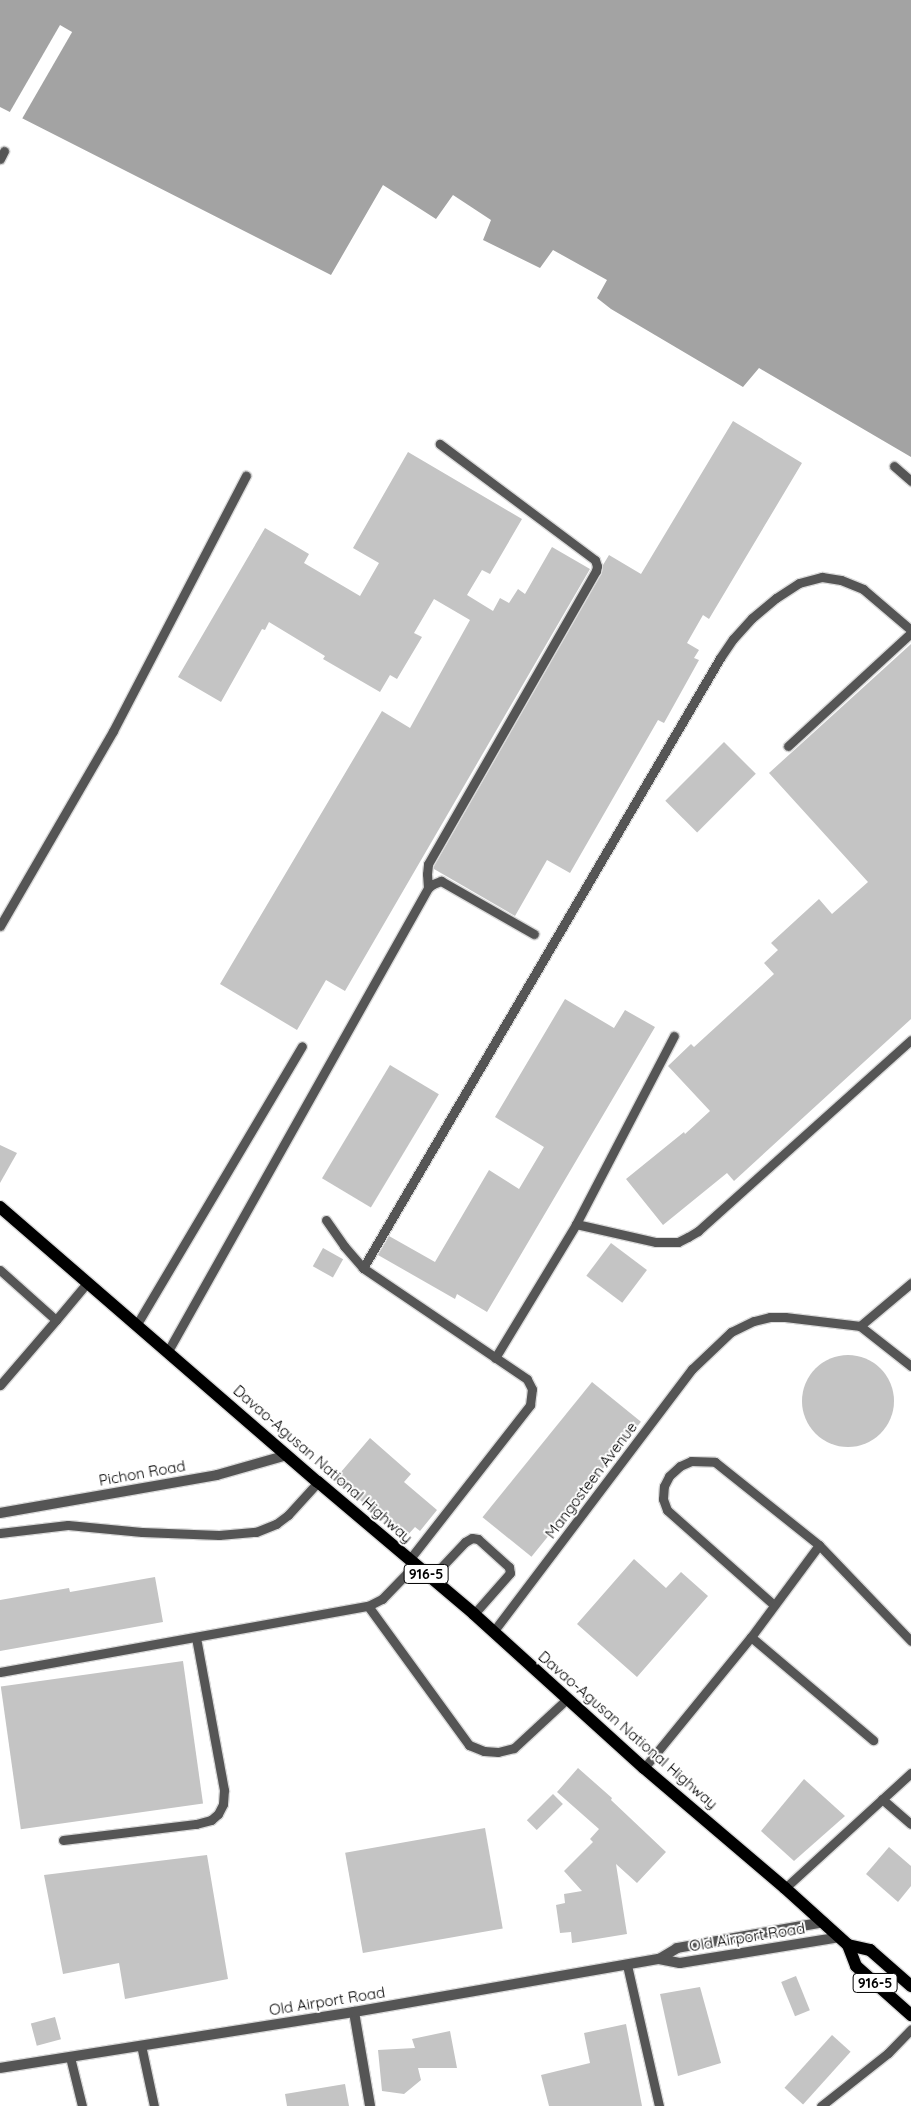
<!DOCTYPE html>
<html>
<head>
<meta charset="utf-8">
<style>
  body { margin:0 }
  #map { position:relative; width:911px; height:2106px; overflow:hidden; background:#fff; font-family:Quicksand,sans-serif }
  div>[style] { position:absolute }
  [style*='--x'] { left:calc(var(--x)*1px); top:calc(var(--y)*1px); width:calc(var(--w)*1px); rotate:calc(var(--a)*1deg) }
  .water>* { inset:0; background:#a3a3a3 }
  .pier>* { inset:0; background:#fff; transform-origin:0 0 }
  .building>* { inset:0; background:#c4c4c4; transform-origin:0 0 }
  .round { border-radius:50% }
  .roads { filter:drop-shadow(1px 0 #dbdbdb) drop-shadow(-1px 0 #dbdbdb) drop-shadow(0 1px #dbdbdb) drop-shadow(0 -1px #dbdbdb) }
  .service>* { height:9px; margin:-4.5px; padding:0 4.5px; transform-origin:4.5px; border-radius:4.5px; background:#555 }
  .minor>* { height:10px; margin:-5px; padding:0 5px; transform-origin:5px; border-radius:5px; background:#555 }
  .primary>* { height:12px; margin:-6px; padding:0 6px; transform-origin:6px; border-radius:6px; background:#000 }
  span { translate:-50% -50%; white-space:nowrap; text-align:center; line-height:1.15; -webkit-text-stroke:4px #fff; paint-order:stroke }
  .shield-label span { padding:1px 4px; background:#fff; border:1px solid; border-radius:4px; -webkit-text-stroke-width:0 }
  .shield-label { font-size:14px; color:#000; font-weight:700 }
  .street-label { font-size:15px; color:#000 }
</style>
</head>
<body>
<div id="map">
  <div class="water">
    <div style="clip-path:polygon(0 0,911px 0,911px 457px,759px 368px,743px 387px,611px 309px,597px 298px,607px 280px,553px 250px,540px 268px,483px 240px,491px 220px,453px 195px,436px 219px,383px 185px,331px 275px,0 107px)"></div>
  </div>
  <div class="pier">
    <div style="left:60px;top:25px;width:14px;height:101px;rotate:30deg"></div>
  </div>
  <div class="building">
    <div style="clip-path:polygon(733px 421px,802px 463px,709px 619px,703px 615px,687px 643px,699px 650px,694px 658px,699px 660px,664px 723px,658px 720px,570px 873px,547px 860px,515px 916px,434px 869px,434px 866px,601px 574px,603px 565px,609px 555px,641px 574px)"></div>
    <div style="clip-path:polygon(408px 452px,522px 519px,490px 574px,482px 570px,467px 595px,493px 611px,500px 598px,509px 603px,518px 589px,525px 594px,552px 547px,590px 569px,345px 991px,326px 980px,297px 1030px,220px 984px,382px 711px,410px 728px,470px 620px,434px 599px,414px 633px,422px 637px,397px 679px,390px 675px,380px 692px,323px 659px,325px 656px,269px 622px,265px 630px,262px 629px,221px 702px,178px 677px,265px 528px,309px 554px,304px 563px,360px 596px,379px 563px,353px 548px)"></div>
    <div style="clip-path:polygon(911px 644px,911px 1019px,734px 1181px,727px 1173px,663px 1225px,626px 1179px,684px 1132px,685px 1134px,710px 1111px,668px 1066px,691px 1044px,694px 1047px,774px 974px,764px 963px,778px 950px,771px 943px,819px 899px,832px 914px,868px 882px,769px 773px)"></div>
    <div style="left:724px;top:742px;width:45px;height:83px;rotate:45deg"></div>
    <div style="clip-path:polygon(565px 999px,614px 1028px,625px 1010px,655px 1027px,487px 1312px,457px 1294px,455px 1299px,378px 1255px,389px 1236px,435px 1262px,489px 1170px,519px 1189px,544px 1147px,495px 1117px)"></div>
    <div style="left:390px;top:1065px;width:57px;height:132px;rotate:31deg"></div>
    <div style="clip-path:polygon(0 1145px,17px 1153px,0 1183px)"></div>
    <div style="left:611px;top:1243px;width:45px;height:41px;rotate:37deg"></div>
    <div style="left:323px;top:1248px;width:23px;height:21px;rotate:29deg"></div>
    <div class="round" style="left:802px;top:1355px;width:92px;height:92px"></div>
    <div style="left:592px;top:1382px;width:63px;height:174px;rotate:39deg"></div>
    <div style="clip-path:polygon(370px 1438px,411px 1474px,404px 1482px,437px 1510px,420px 1531px,415px 1527px,405px 1538px,335px 1479px)"></div>
    <div style="clip-path:polygon(634px 1559px,666px 1588px,681px 1572px,708px 1596px,637px 1677px,577px 1624px)"></div>
    <div style="clip-path:polygon(155px 1577px,163px 1622px,0 1651px,0 1600px,69px 1588px,70px 1592px)"></div>
    <div style="left:183px;top:1661px;width:144px;height:184px;rotate:82deg"></div>
    <div style="clip-path:polygon(578px 1768px,612px 1798px,611px 1800px,666px 1852px,637px 1883px,616px 1864px,627px 1934px,572px 1943px,571px 1932px,560px 1933px,556px 1905px,565px 1903px,564px 1894px,582px 1891px,564px 1871px,593px 1842px,590px 1839px,599px 1829px,557px 1792px)"></div>
    <div style="clip-path:polygon(804px 1779px,845px 1816px,794px 1861px,761px 1831px)"></div>
    <div style="left:553px;top:1794px;width:14px;height:37px;rotate:45deg"></div>
    <div style="left:485px;top:1828px;width:102px;height:142px;rotate:80deg"></div>
    <div style="clip-path:polygon(889px 1847px,911px 1866px,911px 1886px,898px 1902px,866px 1874px)"></div>
    <div style="clip-path:polygon(207px 1855px,228px 1979px,125px 1999px,119px 1963px,63px 1974px,44px 1875px)"></div>
    <div style="left:796px;top:1976px;width:37px;height:16px;rotate:68deg"></div>
    <div style="clip-path:polygon(700px 1987px,721px 2063px,678px 2076px,660px 1994px)"></div>
    <div style="left:55px;top:2017px;width:23px;height:25px;rotate:75deg"></div>
    <div style="clip-path:polygon(626px 2024px,642px 2106px,549px 2106px,541px 2075px,590px 2063px,584px 2033px)"></div>
    <div style="clip-path:polygon(450px 2031px,457px 2068px,418px 2068px,421px 2080px,404px 2094px,382px 2091px,378px 2050px,415px 2048px,412px 2039px)"></div>
    <div style="left:832px;top:2035px;width:25px;height:71px;rotate:42deg"></div>
    <div style="clip-path:polygon(345px 2084px,349px 2106px,287px 2106px,285px 2094px)"></div>
  </div>
  <div class="roads">
    <div class="service">
      <div style="--x:0;--y:159;--w:9;--a:-63"></div>
      <div style="--x:894;--y:466;--w:23;--a:41"></div>
      <div style="--x:788;--y:746;--w:167;--a:-42.6"></div>
      <div style="--x:428;--y:888;--w:14;--a:-94"></div>
      <div style="--x:427;--y:874;--w:10;--a:-84"></div>
      <div style="--x:428;--y:864;--w:338;--a:-60.2"></div>
      <div style="--x:596;--y:571;--w:5;--a:-79"></div>
      <div style="--x:597;--y:566;--w:6;--a:-108"></div>
      <div style="--x:595;--y:560;--w:194;--a:-143.2"></div>
      <div style="--x:0;--y:926;--w:225;--a:-59.9"></div>
      <div style="--x:113;--y:731;--w:288;--a:-62.5"></div>
      <div style="--x:326;--y:1220;--w:32;--a:55"></div>
      <div style="--x:344;--y:1246;--w:29;--a:49"></div>
      <div style="--x:576;--y:1224;--w:212;--a:-62.5"></div>
      <div style="--x:0;--y:1270;--w:75;--a:41.8"></div>
      <div style="--x:56;--y:1320;--w:86;--a:130.7"></div>
      <div style="--x:56;--y:1320;--w:48;--a:-50"></div>
      <div style="--x:137;--y:1324;--w:323;--a:-59.3"></div>
      <div style="--x:860;--y:1326;--w:67;--a:-40.1"></div>
      <div style="--x:168;--y:1351;--w:531;--a:-60.68"></div>
      <div style="--x:428;--y:888;--w:6;--a:-39"></div>
      <div style="--x:433;--y:884;--w:9;--a:-21"></div>
      <div style="--x:441;--y:881;--w:107;--a:29.7"></div>
      <div style="--x:495;--y:1358;--w:157;--a:-58.8"></div>
      <div style="--x:576;--y:1224;--w:82;--a:12.7"></div>
      <div style="--x:656;--y:1242;--w:22;--a:0"></div>
      <div style="--x:678;--y:1242;--w:11;--a:-27"></div>
      <div style="--x:688;--y:1237;--w:12;--a:-31"></div>
      <div style="--x:698;--y:1231;--w:286;--a:-41.9"></div>
      <div style="--x:0;--y:1533;--w:68;--a:-6.7"></div>
      <div style="--x:68;--y:1525;--w:74;--a:5.4"></div>
      <div style="--x:142;--y:1532;--w:77;--a:2.2"></div>
      <div style="--x:219;--y:1535;--w:37;--a:-5"></div>
      <div style="--x:256;--y:1532;--w:22;--a:-22"></div>
      <div style="--x:276;--y:1524;--w:15;--a:-37"></div>
      <div style="--x:288;--y:1515;--w:45;--a:-47.7"></div>
      <div style="--x:409;--y:1560;--w:197;--a:-52"></div>
      <div style="--x:530;--y:1405;--w:16;--a:-83"></div>
      <div style="--x:532;--y:1389;--w:11;--a:-117"></div>
      <div style="--x:527;--y:1379;--w:198;--a:-145.9"></div>
      <div style="--x:363;--y:1268;--w:707;--a:-59.66"></div>
      <div style="--x:720;--y:658;--w:23;--a:-56"></div>
      <div style="--x:733;--y:639;--w:28;--a:-48"></div>
      <div style="--x:752;--y:618;--w:31;--a:-40"></div>
      <div style="--x:776;--y:598;--w:27;--a:-33"></div>
      <div style="--x:799;--y:583;--w:24;--a:-15"></div>
      <div style="--x:822;--y:577;--w:19;--a:9"></div>
      <div style="--x:841;--y:580;--w:24;--a:22"></div>
      <div style="--x:863;--y:589;--w:63;--a:40.5"></div>
      <div style="--x:431;--y:1578;--w:50;--a:-46.6"></div>
      <div style="--x:465;--y:1542;--w:8;--a:-30"></div>
      <div style="--x:472;--y:1538;--w:6;--a:9"></div>
      <div style="--x:478;--y:1539;--w:42;--a:42.1"></div>
      <div style="--x:509;--y:1567;--w:6;--a:81"></div>
      <div style="--x:510;--y:1573;--w:55;--a:131.3"></div>
      <div style="--x:774;--y:1605;--w:143;--a:-138.4"></div>
      <div style="--x:667;--y:1510;--w:12;--a:-110"></div>
      <div style="--x:663;--y:1499;--w:13;--a:-86"></div>
      <div style="--x:664;--y:1486;--w:11;--a:-63"></div>
      <div style="--x:669;--y:1476;--w:15;--a:-42"></div>
      <div style="--x:680;--y:1466;--w:12;--a:-24"></div>
      <div style="--x:691;--y:1461;--w:24;--a:2"></div>
      <div style="--x:715;--y:1462;--w:133;--a:38.6"></div>
      <div style="--x:819;--y:1545;--w:133;--a:46.2"></div>
      <div style="--x:368;--y:1606;--w:172;--a:54"></div>
      <div style="--x:469;--y:1745;--w:16;--a:22"></div>
      <div style="--x:484;--y:1751;--w:14;--a:4"></div>
      <div style="--x:498;--y:1752;--w:16;--a:-14"></div>
      <div style="--x:514;--y:1748;--w:72;--a:-42.8"></div>
      <div style="--x:493;--y:1632;--w:330;--a:-52.9"></div>
      <div style="--x:692;--y:1369;--w:54;--a:-43.5"></div>
      <div style="--x:731;--y:1332;--w:25;--a:-26"></div>
      <div style="--x:754;--y:1321;--w:16;--a:-14"></div>
      <div style="--x:770;--y:1317;--w:15;--a:0"></div>
      <div style="--x:785;--y:1317;--w:76;--a:6.8"></div>
      <div style="--x:860;--y:1326;--w:65;--a:38.1"></div>
      <div style="--x:751;--y:1637;--w:160;--a:40.2"></div>
      <div style="--x:0;--y:1672;--w:374;--a:-10.2"></div>
      <div style="--x:368;--y:1606;--w:16;--a:-27"></div>
      <div style="--x:382;--y:1599;--w:47;--a:-45.9"></div>
      <div style="--x:644;--y:1768;--w:169;--a:-50.8"></div>
      <div style="--x:751;--y:1637;--w:114;--a:-53.5"></div>
      <div style="--x:882;--y:1799;--w:38;--a:41"></div>
      <div style="--x:63;--y:1840;--w:134;--a:-6.9"></div>
      <div style="--x:196;--y:1824;--w:16;--a:-15"></div>
      <div style="--x:211;--y:1820;--w:9;--a:-41"></div>
      <div style="--x:218;--y:1814;--w:11;--a:-63"></div>
      <div style="--x:223;--y:1804;--w:14;--a:-86"></div>
      <div style="--x:224;--y:1790;--w:155;--a:-100.4"></div>
      <div style="--x:785;--y:1888;--w:171;--a:-42.4"></div>
      <div style="--x:627;--y:1965;--w:145;--a:77.2"></div>
      <div style="--x:141;--y:2045;--w:62;--a:78"></div>
      <div style="--x:70;--y:2057;--w:50;--a:76.2"></div>
      <div style="--x:821;--y:2106;--w:85;--a:-38.3"></div>
      <div style="--x:888;--y:2053;--w:33;--a:-46"></div>
    </div>
    <div class="minor">
      <div style="--x:0;--y:1513;--w:220;--a:-9.9"></div>
      <div style="--x:217;--y:1475;--w:73;--a:-15.9"></div>
      <div style="--x:659;--y:1959;--w:21;--a:-31"></div>
      <div style="--x:677;--y:1948;--w:149;--a:-10"></div>
      <div style="--x:354;--y:2012;--w:95;--a:80.3"></div>
      <div style="--x:0;--y:2068;--w:358;--a:-9"></div>
      <div style="--x:354;--y:2012;--w:310;--a:-9.9"></div>
      <div style="--x:659;--y:1959;--w:21;--a:11"></div>
      <div style="--x:680;--y:1963;--w:162;--a:-9.2"></div>
    </div>
    <div class="primary">
      <div style="--x:0;--y:1207;--w:420;--a:40.9"></div>
      <div style="--x:318;--y:1482;--w:204;--a:40.2"></div>
      <div style="--x:474;--y:1614;--w:229;--a:42.2"></div>
      <div style="--x:644;--y:1768;--w:185;--a:40.4"></div>
      <div style="--x:785;--y:1888;--w:85;--a:42.1"></div>
      <div style="--x:848;--y:1945;--w:22;--a:69"></div>
      <div style="--x:856;--y:1966;--w:74;--a:41.7"></div>
      <div style="--x:848;--y:1945;--w:23;--a:13"></div>
      <div style="--x:870;--y:1950;--w:55;--a:41.3"></div>
    </div>
  </div>
  <div class="shield-label">
    <span style="left:426px;top:1574px">916-5</span>
    <span style="left:875px;top:1983px">916-5</span>
  </div>
  <div class="street-label">
    <span style="left:323px;top:1464px;rotate:41deg">Davao-Agusan National Highway</span>
    <span style="left:142px;top:1473px;rotate:-10deg">Pichon Road</span>
    <span style="left:591px;top:1480px;rotate:-53deg">Mangosteen Avenue</span>
    <span style="left:628px;top:1730px;rotate:41deg">Davao-Agusan National Highway</span>
    <span style="left:747px;top:1937px;rotate:-9deg">Old Airport Road</span>
    <span style="left:327px;top:2001px;rotate:-9deg">Old Airport Road</span>
  </div>
</div>
</body>
</html>
